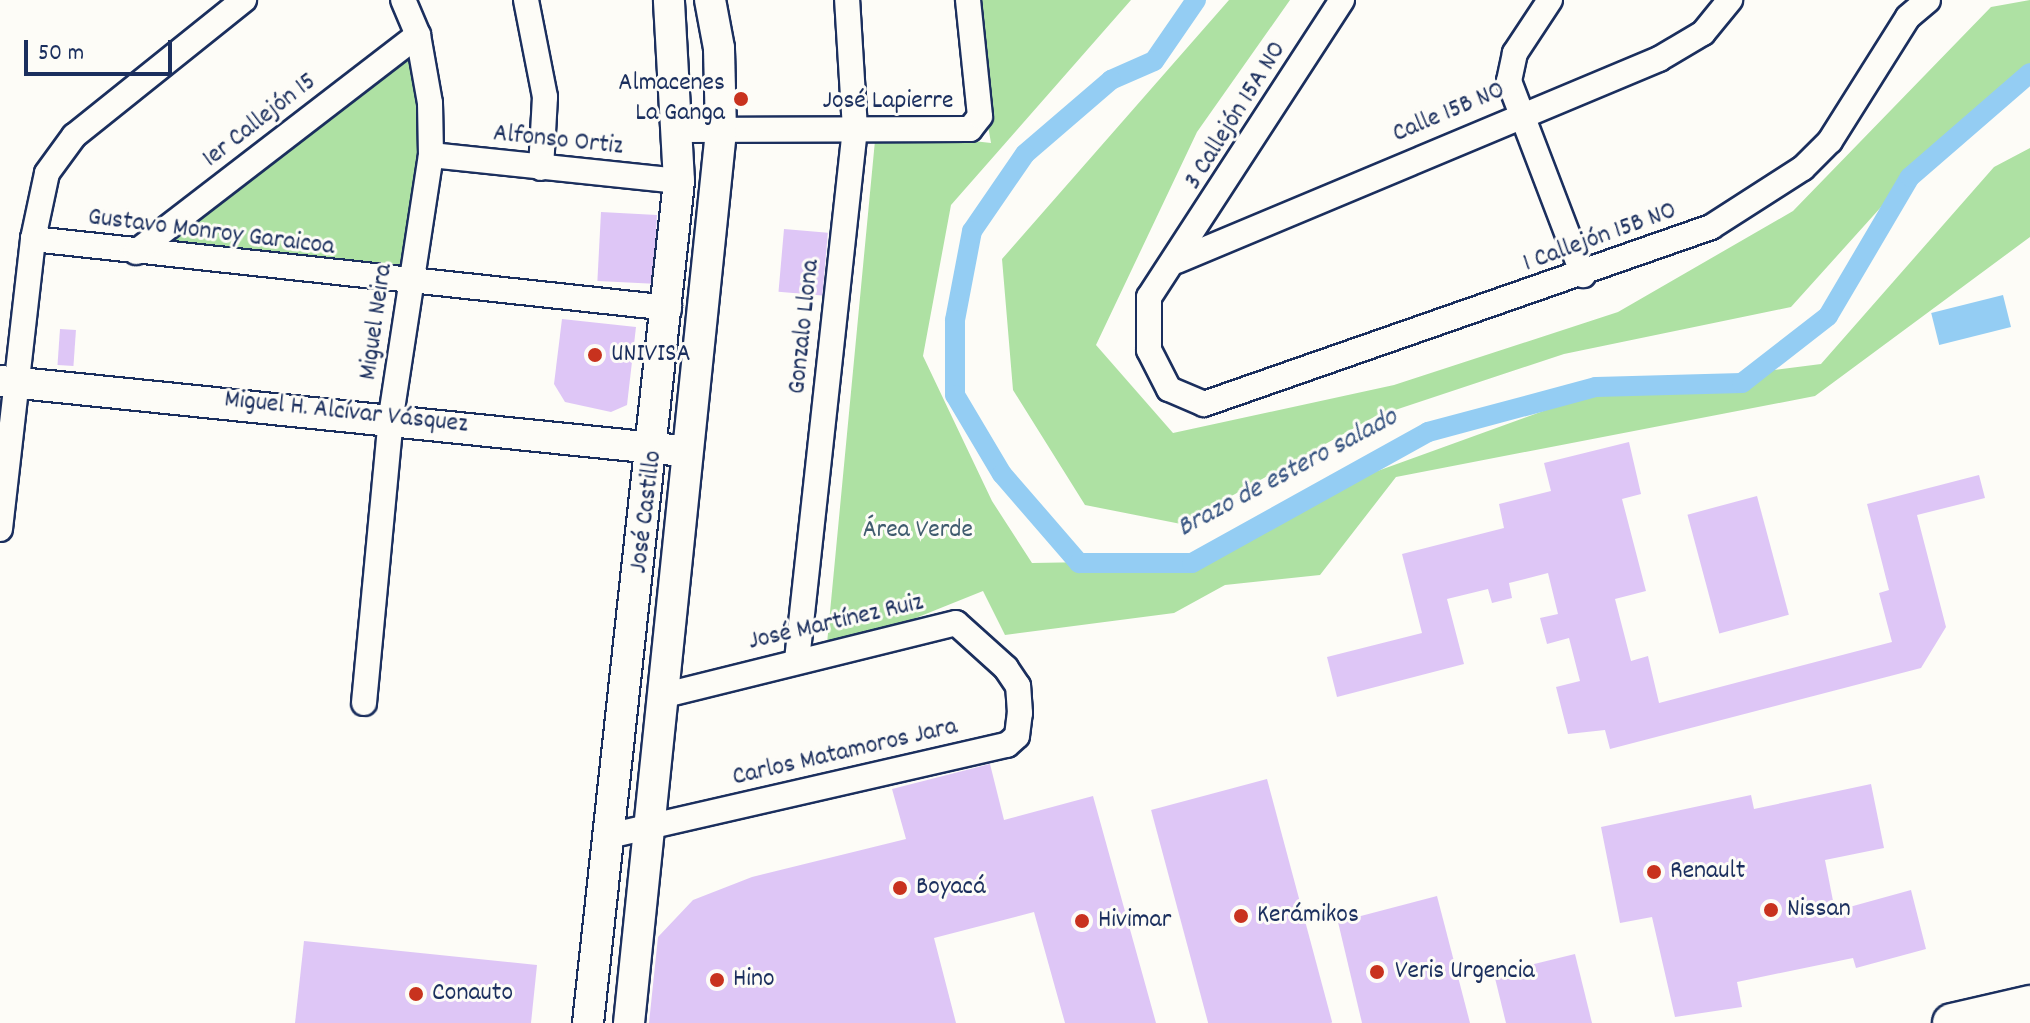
<!DOCTYPE html>
<html>
<head>
<meta charset="utf-8">
<style>
  body { margin:0 }
  #map { position:relative; width:2030px; height:1023px; overflow:hidden; background:#fdfcf7; font-family:Dekko,sans-serif }
  div>[style] { position:absolute }
  [style*='--x'] { left:calc(var(--x)*1px); top:calc(var(--y)*1px); width:calc(var(--w)*1px); rotate:calc(var(--a)*1deg) }
  .green>* { inset:0; background:#aee1a3 }
  .water>* { inset:0; background:#94cdf3; transform-origin:0 0 }
  .canal>* { height:20px; margin:-10px; padding:0 10px; transform-origin:10px; border-radius:10px; background:#94cdf3 }
  .building>* { inset:0; background:#dec6f6; transform-origin:0 0 }
  .roads { filter:drop-shadow(2px 0 #1b2f5e) drop-shadow(-2px 0 #1b2f5e) drop-shadow(0 2px #1b2f5e) drop-shadow(0 -2px #1b2f5e) }
  .minor>* { height:24px; margin:-12px; padding:0 12px; transform-origin:12px; border-radius:12px; background:#fdfcf7 }
  .tertiary>* { height:30px; margin:-15px; padding:0 15px; transform-origin:15px; border-radius:15px; background:#fdfcf7 }
  .primary>* { height:38px; margin:-19px; padding:0 19px; transform-origin:19px; border-radius:19px; background:#fdfcf7 }
  .dots>* { width:22px; height:22px; translate:-50% -50%; box-sizing:border-box; border:4px solid #fdfcf7; border-radius:50% }
  span { translate:-50% -50%; white-space:nowrap; text-align:center; line-height:1.15; -webkit-text-stroke:6px #fdfcf7; paint-order:stroke }
  .poi-label { font-size:26px; color:#1b2f5e }
  .right { translate:-100% -50%; text-align:right }
  .left { translate:0 -50%; text-align:left }
  .street-label { font-size:26px; color:#1b2f5e }
  .park-label { font-size:26px; color:#405c6f }
  .water-label { font-size:28px; color:#395683; font-style:italic }
  .scale { position:absolute; left:24px; top:40px; width:148px; height:36px; box-sizing:border-box; border:4px solid #1b2f5e; border-top:0; padding-left:10px; font-size:24px; line-height:28px; white-space:nowrap; color:#1b2f5e; -webkit-text-stroke:6px #fdfcf7; paint-order:stroke }
</style>
</head>
<body>
<div id="map">
  <div class="green">
    <div style="clip-path:polygon(966px 0,1131px 0,951px 205px,923px 356px,992px 501px,1032px 563px,1206px 560px,1325px 490px,1593px 393px,1821px 364px,1994px 167px,2030px 148px,2030px 237px,1815px 396px,1396px 477px,1320px 575px,1225px 585px,1174px 613px,1005px 635px,983px 591px,826px 654px,876px 130px,991px 143px)"></div>
    <div style="clip-path:polygon(1229px 0,1290px 0,1197px 132px,1096px 345px,1173px 433px,1394px 385px,1618px 312px,1793px 211px,1991px 7px,2030px 0,2030px 71px,1909px 176px,1791px 307px,1564px 354px,1374px 417px,1181px 524px,1085px 505px,1013px 390px,1002px 259px)"></div>
    <div style="clip-path:polygon(411px 57px,420px 114px,420px 167px,405px 282px,149px 252px)"></div>
  </div>
  <div class="water">
    <div style="left:2003px;top:295px;width:33px;height:74px;rotate:76deg"></div>
  </div>
  <div class="canal">
    <div style="--x:1196;--y:0;--w:74;--a:124.5"></div>
    <div style="--x:1154;--y:61;--w:47;--a:156.2"></div>
    <div style="--x:1111;--y:80;--w:113;--a:139.3"></div>
    <div style="--x:1025;--y:154;--w:93;--a:124.5"></div>
    <div style="--x:972;--y:231;--w:91;--a:100.8"></div>
    <div style="--x:955;--y:320;--w:75;--a:90"></div>
    <div style="--x:955;--y:395;--w:92;--a:59.3"></div>
    <div style="--x:1002;--y:474;--w:118;--a:49.1"></div>
    <div style="--x:1079;--y:563;--w:113;--a:0"></div>
    <div style="--x:1192;--y:563;--w:270;--a:-29"></div>
    <div style="--x:1428;--y:432;--w:174;--a:-15"></div>
    <div style="--x:1596;--y:387;--w:146;--a:-1.6"></div>
    <div style="--x:1742;--y:383;--w:109;--a:-37.9"></div>
    <div style="--x:1828;--y:316;--w:161;--a:-59.5"></div>
    <div style="--x:1910;--y:177;--w:159;--a:-40.9"></div>
  </div>
  <div class="building">
    <div style="left:601px;top:212px;width:56px;height:69px;rotate:3deg"></div>
    <div style="left:784px;top:229px;width:44px;height:63px;rotate:5deg"></div>
    <div style="clip-path:polygon(562px 319px,636px 327px,627px 405px,611px 412px,565px 402px,554px 384px)"></div>
    <div style="left:60px;top:329px;width:16px;height:36px;rotate:4deg"></div>
    <div style="clip-path:polygon(1629px 442px,1641px 494px,1622px 499px,1646px 591px,1615px 599px,1631px 661px,1648px 656px,1659px 703px,1892px 642px,1879px 593px,1889px 590px,1867px 504px,1979px 475px,1985px 498px,1917px 515px,1946px 627px,1921px 668px,1610px 749px,1605px 730px,1568px 734px,1556px 687px,1580px 681px,1569px 638px,1547px 644px,1540px 618px,1558px 614px,1548px 573px,1509px 583px,1512px 598px,1492px 603px,1488px 589px,1447px 599px,1464px 664px,1337px 697px,1327px 657px,1422px 633px,1402px 554px,1504px 528px,1499px 504px,1551px 491px,1544px 463px)"></div>
    <div style="left:1757px;top:496px;width:123px;height:72px;rotate:75deg"></div>
    <div style="clip-path:polygon(990px 764px,1004px 820px,1093px 796px,1156px 1023px,1065px 1023px,1034px 912px,934px 938px,956px 1023px,649px 1023px,658px 937px,693px 900px,752px 877px,906px 839px,892px 789px)"></div>
    <div style="left:1267px;top:779px;width:252px;height:120px;rotate:75deg"></div>
    <div style="clip-path:polygon(1871px 784px,1884px 848px,1825px 860px,1835px 911px,1911px 890px,1926px 949px,1856px 968px,1853px 958px,1737px 982px,1742px 1007px,1675px 1017px,1652px 917px,1620px 923px,1601px 827px,1751px 795px,1754px 809px)"></div>
    <div style="clip-path:polygon(1437px 896px,1470px 1023px,1362px 1023px,1338px 922px)"></div>
    <div style="clip-path:polygon(304px 941px,537px 965px,531px 1023px,295px 1023px)"></div>
    <div style="clip-path:polygon(1575px 954px,1592px 1023px,1506px 1023px,1494px 974px)"></div>
  </div>
  <div class="roads">
    <div class="minor">
      <div style="--x:526;--y:0;--w:99;--a:78.9"></div>
      <div style="--x:545;--y:97;--w:71;--a:93.2"></div>
      <div style="--x:1342;--y:0;--w:354;--a:123"></div>
      <div style="--x:1149;--y:297;--w:53;--a:90"></div>
      <div style="--x:1149;--y:350;--w:44;--a:62.9"></div>
      <div style="--x:1169;--y:389;--w:38;--a:23"></div>
      <div style="--x:1204;--y:404;--w:537;--a:-19.24"></div>
      <div style="--x:1711;--y:227;--w:109;--a:-32.7"></div>
      <div style="--x:1803;--y:168;--w:38;--a:-45"></div>
      <div style="--x:1830;--y:141;--w:146;--a:-57.8"></div>
      <div style="--x:1908;--y:17;--w:26;--a:-40"></div>
      <div style="--x:1550;--y:0;--w:64;--a:123.4"></div>
      <div style="--x:1515;--y:53;--w:29;--a:102"></div>
      <div style="--x:1509;--y:81;--w:208;--a:69.1"></div>
      <div style="--x:681;--y:130;--w:289;--a:-0.2"></div>
      <div style="--x:970;--y:129;--w:16;--a:-52"></div>
      <div style="--x:980;--y:116;--w:117;--a:-95.9"></div>
      <div style="--x:431;--y:155;--w:249;--a:6"></div>
      <div style="--x:33;--y:239;--w:640;--a:6.19"></div>
      <div style="--x:136;--y:252;--w:356;--a:-37.6"></div>
      <div style="--x:1177;--y:261;--w:523;--a:-22.74"></div>
      <div style="--x:1659;--y:59;--w:51;--a:-30.6"></div>
      <div style="--x:1703;--y:33;--w:43;--a:-50.7"></div>
      <div style="--x:0;--y:529;--w:292;--a:-83.5"></div>
      <div style="--x:33;--y:239;--w:67;--a:-78"></div>
      <div style="--x:47;--y:173;--w:46;--a:-53.9"></div>
      <div style="--x:74;--y:136;--w:218;--a:-38.7"></div>
      <div style="--x:797;--y:660;--w:534;--a:-83.77"></div>
      <div style="--x:855;--y:129;--w:129;--a:-93.5"></div>
      <div style="--x:364;--y:703;--w:288;--a:-84.6"></div>
      <div style="--x:391;--y:416;--w:264;--a:-81.3"></div>
      <div style="--x:431;--y:155;--w:52;--a:-91.1"></div>
      <div style="--x:430;--y:103;--w:69;--a:-100"></div>
      <div style="--x:418;--y:35;--w:38;--a:-113"></div>
      <div style="--x:613;--y:835;--w:404;--a:-12.9"></div>
      <div style="--x:1007;--y:745;--w:13;--a:-42"></div>
      <div style="--x:1017;--y:736;--w:23;--a:-83"></div>
      <div style="--x:1020;--y:713;--w:27;--a:-94"></div>
      <div style="--x:1018;--y:686;--w:22;--a:-124"></div>
      <div style="--x:1006;--y:668;--w:67;--a:-138"></div>
      <div style="--x:956;--y:623;--w:301;--a:166.1"></div>
    </div>
    <div class="tertiary">
      <div style="--x:0;--y:381;--w:678;--a:5.85"></div>
      <div style="--x:588;--y:1023;--w:847;--a:-83.83"></div>
      <div style="--x:679;--y:181;--w:181;--a:-93.2"></div>
      <div style="--x:629;--y:1023;--w:897;--a:-84.11"></div>
      <div style="--x:721;--y:131;--w:83;--a:-91.4"></div>
      <div style="--x:719;--y:48;--w:49;--a:-100.6"></div>
    </div>
    <div class="primary">
      <div style="--x:1952;--y:1023;--w:80;--a:-13"></div>
    </div>
  </div>
  <div class="dots">
    <div style="left:741px;top:99px;background:#c8321e"></div>
    <div style="left:595px;top:355px;background:#c8321e"></div>
    <div style="left:1654px;top:872px;background:#c8321e"></div>
    <div style="left:900px;top:888px;background:#c8321e"></div>
    <div style="left:1771px;top:910px;background:#c8321e"></div>
    <div style="left:1241px;top:916px;background:#c8321e"></div>
    <div style="left:1082px;top:921px;background:#c8321e"></div>
    <div style="left:1377px;top:972px;background:#c8321e"></div>
    <div style="left:717px;top:980px;background:#c8321e"></div>
    <div style="left:416px;top:994px;background:#c8321e"></div>
  </div>
  <div class="poi-label">
    <span class="right" style="left:725px;top:99px">Almacenes<br>La Ganga</span>
    <span class="left" style="left:611px;top:355px">UNIVISA</span>
    <span class="left" style="left:1670px;top:872px">Renault</span>
    <span class="left" style="left:916px;top:888px">Boyacá</span>
    <span class="left" style="left:1787px;top:910px">Nissan</span>
    <span class="left" style="left:1257px;top:916px">Kerámikos</span>
    <span class="left" style="left:1098px;top:921px">Hivimar</span>
    <span class="left" style="left:1395px;top:972px">Veris Urgencia</span>
    <span class="left" style="left:733px;top:980px">Hino</span>
    <span class="left" style="left:432px;top:994px">Conauto</span>
  </div>
  <div class="street-label">
    <span style="left:888px;top:102px">José Lapierre</span>
    <span style="left:1449px;top:113px;rotate:-23deg">Calle 15B NO</span>
    <span style="left:1236px;top:116px;rotate:-58deg">3 Callejón 15A NO</span>
    <span style="left:260px;top:121px;rotate:-38deg">1er Callejón 15</span>
    <span style="left:558px;top:141px;rotate:6deg">Alfonso Ortiz</span>
    <span style="left:211px;top:233px;rotate:7deg">Gustavo Monroy Garaicoa</span>
    <span style="left:1600px;top:238px;rotate:-20deg">1 Callejón 15B NO</span>
    <span style="left:377px;top:322px;rotate:-82deg">Miguel Neira</span>
    <span style="left:805px;top:327px;rotate:-84deg">Gonzalo Llona</span>
    <span style="left:346px;top:413px;rotate:6deg">Miguel H. Alcívar Vásquez</span>
    <span style="left:647px;top:512px;rotate:-83deg">José Castillo</span>
    <span style="left:836px;top:623px;rotate:-13deg">José Martínez Ruiz</span>
    <span style="left:845px;top:753px;rotate:-13deg">Carlos Matamoros Jara</span>
  </div>
  <div class="park-label">
    <span style="left:918px;top:531px">Área Verde</span>
  </div>
  <div class="water-label">
    <span style="left:1288px;top:474px;rotate:-28deg">Brazo de estero salado</span>
  </div>
  <div class="scale">50 m</div>
</div>
</body>
</html>
